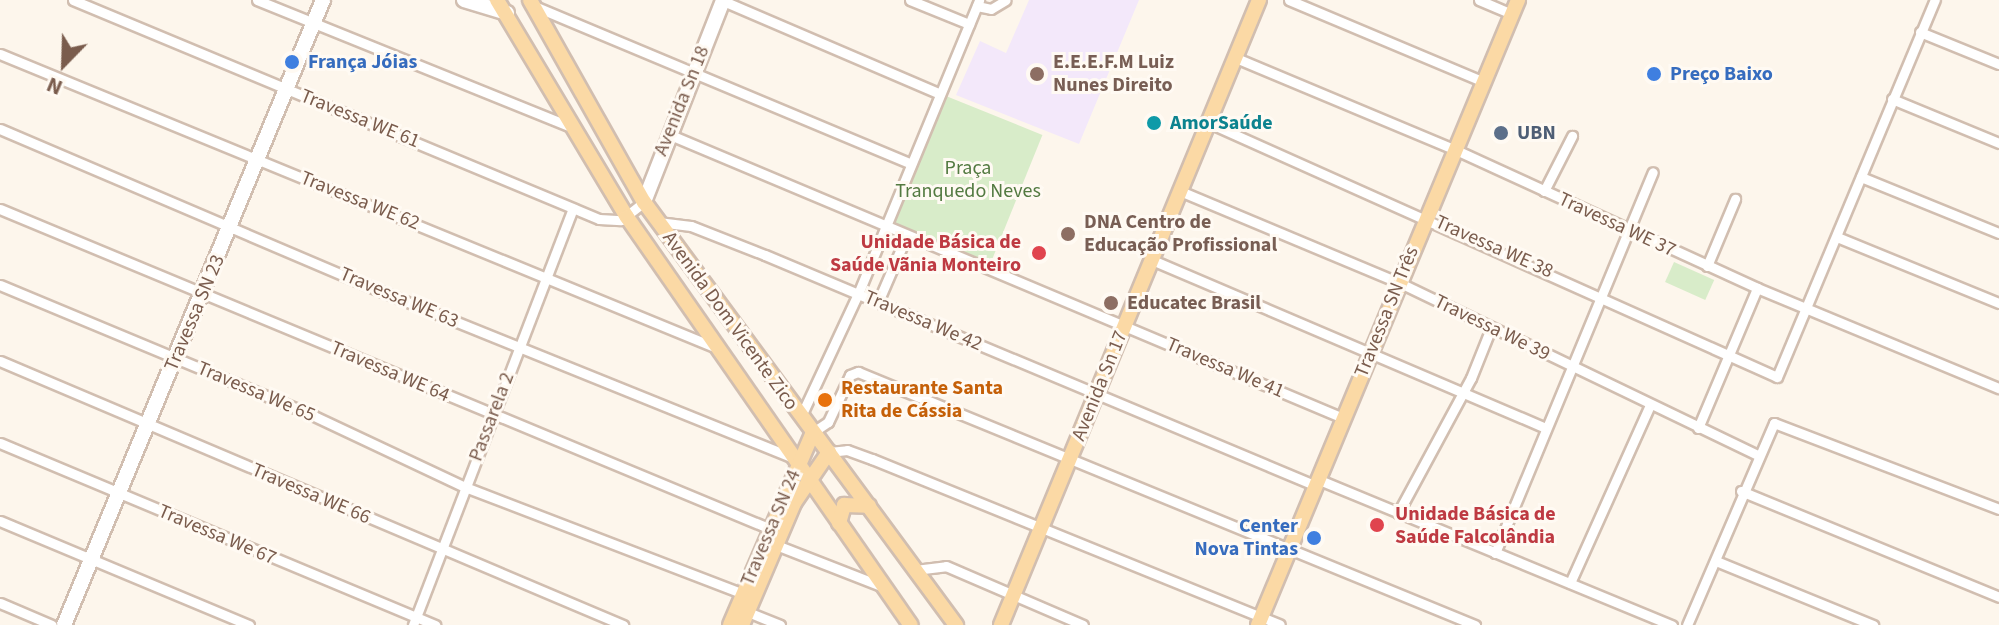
<!DOCTYPE html>
<html>
<head>
<meta charset="utf-8">
<style>
  body { margin:0 }
  #map { position:relative; width:1999px; height:625px; overflow:hidden; background:#fdf6ec; font-family:"Source Sans 3",sans-serif }
  div>[style] { position:absolute }
  [style*='--x'] { left:calc(var(--x)*1px); top:calc(var(--y)*1px); width:calc(var(--w)*1px); rotate:calc(var(--a)*1deg) }
  .education>* { inset:0; background:#f3e8fa }
  .green>* { inset:0; background:#d8ecc9; transform-origin:0 0 }
  .roads { filter:drop-shadow(2px 0 #d1beb0) drop-shadow(-2px 0 #d1beb0) drop-shadow(0 2px #d1beb0) drop-shadow(0 -2px #d1beb0) }
  .street>* { height:9px; margin:-4.5px; padding:0 4.5px; transform-origin:4.5px; border-radius:4.5px; background:#fff }
  .secondary>* { height:14px; margin:-7px; padding:0 7px; transform-origin:7px; border-radius:7px; background:#fff }
  .primary>* { height:14px; margin:-7px; padding:0 7px; transform-origin:7px; border-radius:7px; background:#fbd9a5 }
  .dots>* { width:22px; height:22px; translate:-50% -50%; box-sizing:border-box; border:4px solid #fffaf3; border-radius:50% }
  span { translate:-50% -50%; white-space:nowrap; text-align:center; line-height:1.15; -webkit-text-stroke:6px #fffaf3; paint-order:stroke }
  .shop-label { font-size:20px; color:#366cbe; font-weight:700 }
  .left { translate:0 -50%; text-align:left }
  .right { translate:-100% -50%; text-align:right }
  .education-label { font-size:20px; color:#785e54; font-weight:700 }
  .street-label { font-size:20px; color:#7a5c4d }
  .culture-label { font-size:20px; color:#0d838f; font-weight:700 }
  .service-label { font-size:20px; color:#4e5e75; font-weight:700 }
  .park-label { font-size:20px; color:#537a41 }
  .health-label { font-size:20px; color:#be3a42; font-weight:700 }
  .food-label { font-size:20px; color:#c56008; font-weight:700 }
  .north { position:absolute; left:24px; top:24px; width:80px; height:80px; -webkit-text-stroke:6px #fffaf3; paint-order:stroke; rotate:203deg; font-size:22px; font-weight:700; line-height:32px; text-align:center; color:#7a5c4d }
  .north::after { content:''; display:block; margin:auto; width:28px; height:36px; background:#7a5c4d; clip-path:polygon(50% 0,100% 100%,50% 72%,0 100%) }
</style>
</head>
<body>
<div id="map">
  <div class="education">
    <div style="clip-path:polygon(1029px 0,1139px 0,1079px 144px,956px 95px,980px 41px,1006px 53px)"></div>
  </div>
  <div class="green">
    <div style="left:946px;top:96px;width:104px;height:140px;rotate:22deg"></div>
    <div style="left:1674px;top:262px;width:44px;height:22px;rotate:24deg"></div>
  </div>
  <div class="roads">
    <div class="street">
      <div style="--x:73;--y:0;--w:570;--a:22.6"></div>
      <div style="--x:599;--y:219;--w:22;--a:3"></div>
      <div style="--x:621;--y:220;--w:29;--a:-38"></div>
      <div style="--x:257;--y:0;--w:339;--a:22"></div>
      <div style="--x:721;--y:0;--w:238;--a:23.2"></div>
      <div style="--x:910;--y:0;--w:64;--a:22.1"></div>
      <div style="--x:1289;--y:0;--w:212;--a:22.8"></div>
      <div style="--x:1479;--y:0;--w:36;--a:23"></div>
      <div style="--x:534;--y:6;--w:409;--a:22.7"></div>
      <div style="--x:977;--y:6;--w:14;--a:12"></div>
      <div style="--x:991;--y:9;--w:17;--a:-31"></div>
      <div style="--x:1920;--y:32;--w:85;--a:22.1"></div>
      <div style="--x:0;--y:54;--w:775;--a:22.3"></div>
      <div style="--x:1236;--y:58;--w:238;--a:22.7"></div>
      <div style="--x:1456;--y:150;--w:331;--a:24.6"></div>
      <div style="--x:1757;--y:288;--w:262;--a:22.5"></div>
      <div style="--x:1892;--y:99;--w:116;--a:22.4"></div>
      <div style="--x:1209;--y:123;--w:622;--a:24.09"></div>
      <div style="--x:1777;--y:377;--w:409;--a:-67.3"></div>
      <div style="--x:0;--y:129;--w:400;--a:23.1"></div>
      <div style="--x:368;--y:286;--w:456;--a:22"></div>
      <div style="--x:668;--y:134;--w:732;--a:22.82"></div>
      <div style="--x:1861;--y:177;--w:149;--a:22.1"></div>
      <div style="--x:1180;--y:191;--w:236;--a:22.7"></div>
      <div style="--x:1398;--y:282;--w:399;--a:25.7"></div>
      <div style="--x:1544;--y:191;--w:62;--a:-63"></div>
      <div style="--x:0;--y:209;--w:837;--a:22.55"></div>
      <div style="--x:658;--y:222;--w:33;--a:7"></div>
      <div style="--x:691;--y:226;--w:79;--a:21.4"></div>
      <div style="--x:765;--y:255;--w:595;--a:22.73"></div>
      <div style="--x:1837;--y:237;--w:175;--a:22.2"></div>
      <div style="--x:1152;--y:260;--w:427;--a:23.1"></div>
      <div style="--x:1707;--y:266;--w:73;--a:-67.3"></div>
      <div style="--x:0;--y:285;--w:340;--a:22.6"></div>
      <div style="--x:314;--y:416;--w:167;--a:25.2"></div>
      <div style="--x:465;--y:487;--w:301;--a:21"></div>
      <div style="--x:878;--y:302;--w:71;--a:-66.7"></div>
      <div style="--x:0;--y:361;--w:677;--a:22.97"></div>
      <div style="--x:801;--y:416;--w:135;--a:-65"></div>
      <div style="--x:858;--y:294;--w:318;--a:-67.6"></div>
      <div style="--x:1698;--y:428;--w:152;--a:-67.1"></div>
      <div style="--x:813;--y:432;--w:18;--a:-34"></div>
      <div style="--x:828;--y:422;--w:52;--a:-64.9"></div>
      <div style="--x:850;--y:375;--w:9;--a:-21"></div>
      <div style="--x:858;--y:372;--w:667;--a:22.3"></div>
      <div style="--x:0;--y:443;--w:472;--a:22.7"></div>
      <div style="--x:829;--y:452;--w:18;--a:-6"></div>
      <div style="--x:847;--y:450;--w:27;--a:20"></div>
      <div style="--x:872;--y:459;--w:440;--a:22.1"></div>
      <div style="--x:1317;--y:479;--w:384;--a:22.4"></div>
      <div style="--x:1741;--y:491;--w:279;--a:22.3"></div>
      <div style="--x:1398;--y:513;--w:153;--a:-61.6"></div>
      <div style="--x:1471;--y:378;--w:54;--a:-68.2"></div>
      <div style="--x:0;--y:521;--w:270;--a:22.7"></div>
      <div style="--x:771;--y:543;--w:121;--a:21.3"></div>
      <div style="--x:1495;--y:553;--w:412;--a:-67.5"></div>
      <div style="--x:1716;--y:561;--w:170;--a:22.2"></div>
      <div style="--x:915;--y:570;--w:31;--a:-7"></div>
      <div style="--x:946;--y:566;--w:149;--a:23.3"></div>
      <div style="--x:1570;--y:583;--w:195;--a:-65.8"></div>
      <div style="--x:0;--y:603;--w:56;--a:22.9"></div>
      <div style="--x:743;--y:610;--w:40;--a:22"></div>
      <div style="--x:413;--y:625;--w:446;--a:-69"></div>
      <div style="--x:1687;--y:625;--w:220;--a:-66.7"></div>
      <div style="--x:1774;--y:423;--w:241;--a:20.9"></div>
    </div>
    <div class="secondary">
      <div style="--x:464;--y:0;--w:45;--a:16.8"></div>
      <div style="--x:644;--y:202;--w:217;--a:-68.6"></div>
      <div style="--x:64;--y:625;--w:677;--a:-67.49"></div>
    </div>
    <div class="primary">
      <div style="--x:497;--y:0;--w:253;--a:59.1"></div>
      <div style="--x:627;--y:217;--w:497;--a:55.2"></div>
      <div style="--x:530;--y:0;--w:232;--a:60.6"></div>
      <div style="--x:644;--y:202;--w:526;--a:53.59"></div>
      <div style="--x:839;--y:523;--w:19;--a:-74"></div>
      <div style="--x:844;--y:505;--w:25;--a:2"></div>
      <div style="--x:730;--y:625;--w:210;--a:-66.7"></div>
      <div style="--x:742;--y:625;--w:133;--a:-66.9"></div>
      <div style="--x:794;--y:503;--w:62;--a:-55.5"></div>
      <div style="--x:1001;--y:625;--w:676;--a:-67.57"></div>
      <div style="--x:1258;--y:625;--w:677;--a:-67.41"></div>
    </div>
  </div>
  <div class="dots">
    <div style="left:292px;top:62px;background:#3f7fe0"></div>
    <div style="left:1037px;top:74px;background:#8d6e63"></div>
    <div style="left:1654px;top:74px;background:#3f7fe0"></div>
    <div style="left:1154px;top:123px;background:#0f9aa8"></div>
    <div style="left:1501px;top:133px;background:#5c6f8a"></div>
    <div style="left:1068px;top:234px;background:#8d6e63"></div>
    <div style="left:1039px;top:253px;background:#e0444e"></div>
    <div style="left:1111px;top:303px;background:#8d6e63"></div>
    <div style="left:825px;top:400px;background:#e8710a"></div>
    <div style="left:1377px;top:525px;background:#e0444e"></div>
    <div style="left:1314px;top:538px;background:#3f7fe0"></div>
  </div>
  <div class="shop-label">
    <span class="left" style="left:308px;top:62px">França Jóias</span>
    <span class="left" style="left:1670px;top:74px">Preço Baixo</span>
    <span class="right" style="left:1298px;top:538px">Center<br>Nova Tintas</span>
  </div>
  <div class="education-label">
    <span class="left" style="left:1053px;top:74px">E.E.E.F.M Luiz<br>Nunes Direito</span>
    <span class="left" style="left:1084px;top:234px">DNA Centro de<br>Educação Profissional</span>
    <span class="left" style="left:1127px;top:303px">Educatec Brasil</span>
  </div>
  <div class="street-label">
    <span style="left:682px;top:101px;rotate:-68deg">Avenida Sn 18</span>
    <span style="left:360px;top:119px;rotate:22deg">Travessa WE 61</span>
    <span style="left:360px;top:201px;rotate:22deg">Travessa WE 62</span>
    <span style="left:1617px;top:225px;rotate:25deg">Travessa WE 37</span>
    <span style="left:1494px;top:247px;rotate:24deg">Travessa WE 38</span>
    <span style="left:399px;top:298px;rotate:23deg">Travessa WE 63</span>
    <span style="left:1387px;top:312px;rotate:-68deg">Travessa SN Três</span>
    <span style="left:195px;top:313px;rotate:-67deg">Travessa SN 23</span>
    <span style="left:730px;top:321px;rotate:54deg">Avenida Dom Vicente Zico</span>
    <span style="left:923px;top:321px;rotate:23deg">Travessa We 42</span>
    <span style="left:1492px;top:328px;rotate:26deg">Travessa We 39</span>
    <span style="left:1225px;top:368px;rotate:23deg">Travessa We 41</span>
    <span style="left:390px;top:372px;rotate:23deg">Travessa WE 64</span>
    <span style="left:1100px;top:386px;rotate:-68deg">Avenida Sn 17</span>
    <span style="left:256px;top:392px;rotate:23deg">Travessa We 65</span>
    <span style="left:492px;top:417px;rotate:-69deg">Passarela 2</span>
    <span style="left:311px;top:494px;rotate:23deg">Travessa WE 66</span>
    <span style="left:771px;top:528px;rotate:-67deg">Travessa SN 24</span>
    <span style="left:217px;top:535px;rotate:23deg">Travessa We 67</span>
  </div>
  <div class="culture-label">
    <span class="left" style="left:1170px;top:123px">AmorSaúde</span>
  </div>
  <div class="service-label">
    <span class="left" style="left:1517px;top:133px">UBN</span>
  </div>
  <div class="park-label">
    <span style="left:968px;top:180px">Praça<br>Tranquedo Neves</span>
  </div>
  <div class="health-label">
    <span class="right" style="left:1021px;top:254px">Unidade Básica de<br>Saúde Vãnia Monteiro</span>
    <span class="left" style="left:1395px;top:526px">Unidade Básica de<br>Saúde Falcolândia</span>
  </div>
  <div class="food-label">
    <span class="left" style="left:841px;top:400px">Restaurante Santa<br>Rita de Cássia</span>
  </div>
  <div class="north">N</div>
</div>
</body>
</html>
